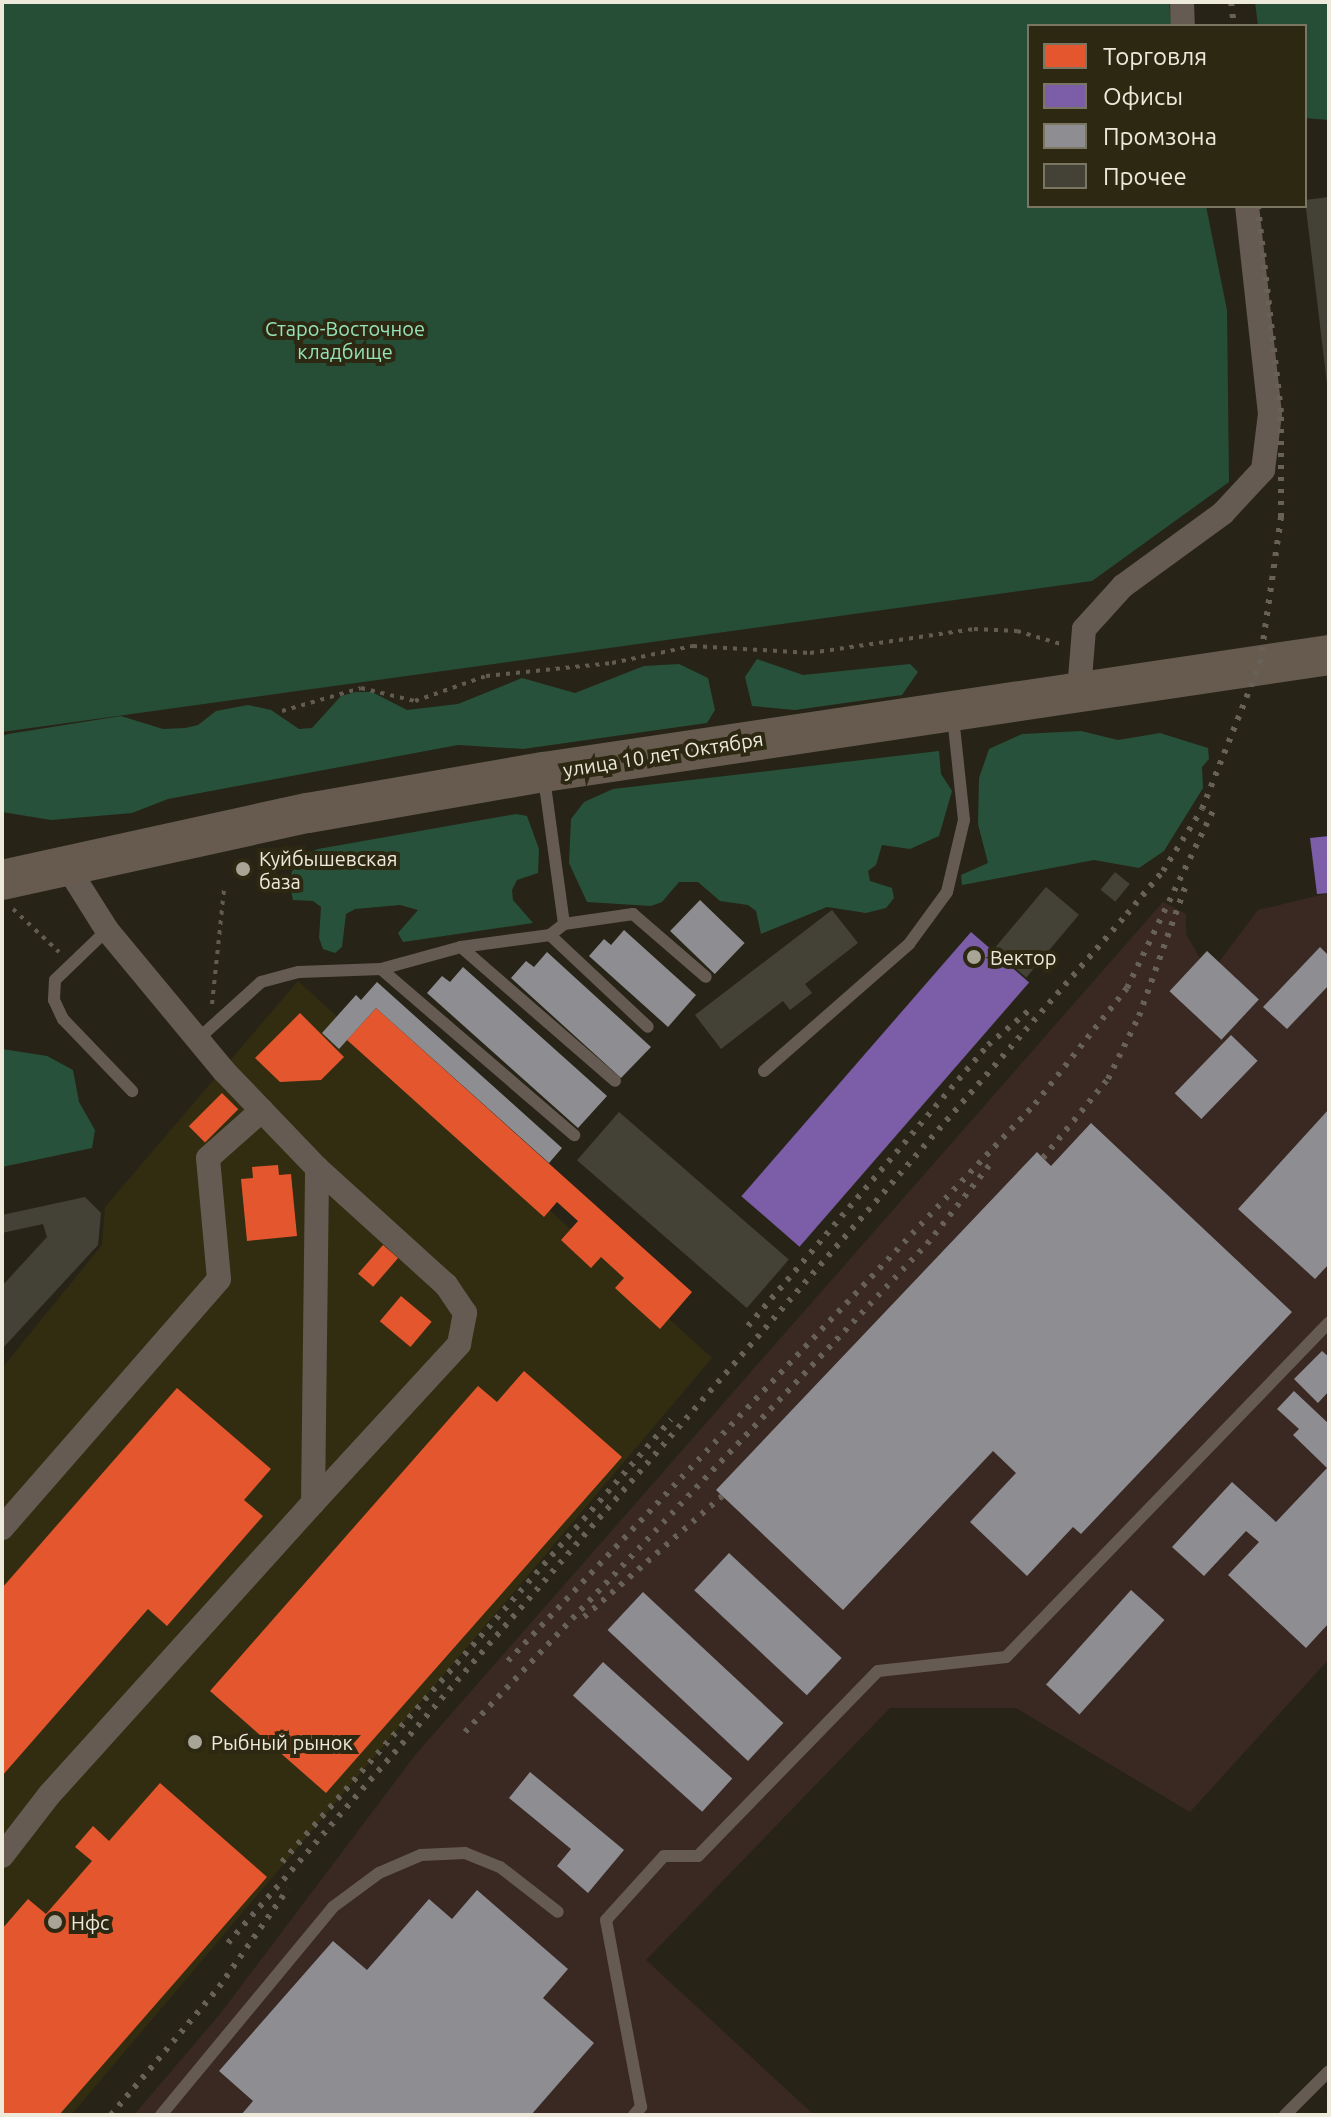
<!DOCTYPE html>
<html>
<head>
<meta charset="utf-8">
<style>
  body { margin:0 }
  #map { position:relative; width:1331px; height:2117px; overflow:hidden; background:#272417; font-family:Ubuntu,sans-serif }
  div>[style] { position:absolute }
  [style*='--x'] { left:calc(var(--x)*1px); top:calc(var(--y)*1px); width:calc(var(--w)*1px); rotate:calc(var(--a)*1deg) }
  .built>* { inset:0; background:#322d10 }
  .industrial>* { inset:0; background:#3a2923 }
  .green>* { inset:0; background:#264e37 }
  .forest>* { inset:0; background:#27513a }
  .shops>* { inset:0; background:#e4572e; transform-origin:0 0 }
  .offices>* { inset:0; background:#7b5ea7; transform-origin:0 0 }
  .industry>* { inset:0; background:#8d8d92; transform-origin:0 0 }
  .building>* { inset:0; background:#444237; transform-origin:0 0 }
  .path>* { height:4px; margin-top:-2px; transform-origin:0; background:repeating-linear-gradient(90deg,#625b52 0 4px,transparent 0 10px) }
  .lane>* { height:12px; margin:-6px; padding:0 6px; transform-origin:6px; border-radius:6px; background:#665b53 }
  .street>* { height:24px; margin:-12px; padding:0 12px; transform-origin:12px; border-radius:12px; background:#665b53 }
  .primary>* { height:40px; margin:-20px; padding:0 20px; transform-origin:20px; border-radius:20px; background:#675b50 }
  .rail>* { height:6px; margin-top:-3px; transform-origin:0; background:repeating-linear-gradient(90deg,#686158 0 4px,transparent 0 12px) }
  .dots>* { width:22px; height:22px; translate:-50% -50%; box-sizing:border-box; border:4px solid #2d2811; border-radius:50% }
  span { translate:-50% -50%; white-space:nowrap; text-align:center; line-height:1.15; -webkit-text-stroke:8px #2d2811; paint-order:stroke }
  .park-label { font-size:20px; color:#96e3b8 }
  .street-label { font-size:20px; color:#edeadc }
  .poi-label { font-size:20px; color:#edeadc }
  .left { translate:0 -50%; text-align:left }
  .frame { position:absolute; inset:0; border:4px solid #edeadc; pointer-events:none }
  .legend { position:absolute; left:1027px; top:24px; width:280px; height:184px; box-sizing:border-box; background:#2d2811; border:2px solid #7a7662; margin:0; padding:10px 14px; list-style:none; font-size:24px; color:#edeadc }
  .legend li { display:flex; align-items:center; gap:16px; height:40px }
  .legend b { width:40px; border:2px solid #7a7662 }
</style>
</head>
<body>
<div id="map">
  <div class="built">
    <div style="clip-path:polygon(298px 981px,712px 1358px,71px 2115px,2px 2115px,2px 1368px,102px 1245px,105px 1207px)"></div>
  </div>
  <div class="industrial">
    <div style="clip-path:polygon(1329px 893px,1329px 1659px,1190px 1812px,1016px 1708px,890px 1708px,646px 1960px,814px 2115px,134px 2115px,220px 2014px,416px 1754px,1163px 902px,1186px 914px,1186px 934px,1200px 958px,1207px 951px,1219px 962px,1258px 910px)"></div>
  </div>
  <div class="green">
    <div style="clip-path:polygon(2px 2px,1169px 2px,1172px 26px,1029px 26px,1029px 206px,1206px 206px,1227px 310px,1229px 482px,1092px 581px,2px 732px)"></div>
    <div style="clip-path:polygon(1255px 2px,1329px 2px,1329px 120px,1305px 118px,1305px 26px,1258px 26px)"></div>
  </div>
  <div class="forest">
    <div style="clip-path:polygon(757px 659px,803px 675px,910px 664px,918px 672px,902px 695px,795px 710px,752px 706px,745px 677px)"></div>
    <div style="clip-path:polygon(679px 664px,708px 678px,715px 710px,707px 723px,523px 749px,458px 745px,168px 799px,132px 813px,51px 820px,2px 812px,2px 736px,8px 734px,121px 716px,163px 729px,185px 728px,198px 725px,216px 711px,248px 705px,271px 710px,299px 729px,312px 728px,341px 696px,356px 692px,372px 692px,407px 710px,458px 704px,522px 678px,575px 693px,644px 666px)"></div>
    <div style="clip-path:polygon(1081px 731px,1118px 740px,1160px 733px,1208px 748px,1209px 759px,1202px 767px,1203px 788px,1164px 851px,1139px 868px,1094px 860px,962px 885px,961px 875px,988px 863px,978px 824px,979px 778px,989px 749px,1022px 734px)"></div>
    <div style="clip-path:polygon(939px 751px,941px 774px,952px 791px,939px 836px,910px 849px,882px 845px,876px 865px,868px 871px,870px 881px,892px 888px,894px 898px,886px 908px,866px 913px,827px 907px,761px 934px,756px 911px,748px 905px,720px 901px,698px 882px,679px 882px,662px 902px,651px 906px,587px 902px,569px 863px,571px 819px,584px 802px,613px 789px)"></div>
    <div style="clip-path:polygon(516px 814px,527px 816px,539px 849px,538px 873px,517px 880px,512px 890px,513px 900px,533px 923px,403px 942px,398px 933px,418px 910px,400px 905px,355px 909px,346px 914px,342px 947px,335px 953px,323px 949px,319px 938px,321px 907px,313px 901px,293px 900px,289px 880px,297px 858px,318px 849px)"></div>
    <div style="clip-path:polygon(2px 1049px,47px 1056px,73px 1070px,79px 1102px,95px 1130px,92px 1148px,2px 1167px)"></div>
  </div>
  <div class="shops">
    <div style="clip-path:polygon(376px 1008px,692px 1292px,660px 1329px,615px 1288px,624px 1278px,601px 1257px,591px 1268px,561px 1240px,578px 1221px,557px 1202px,544px 1217px,347px 1040px)"></div>
    <div style="clip-path:polygon(300px 1013px,344px 1057px,321px 1080px,280px 1082px,255px 1058px)"></div>
    <div style="left:222px;top:1093px;width:23px;height:47px;rotate:45deg"></div>
    <div style="clip-path:polygon(278px 1165px,279px 1175px,291px 1174px,297px 1236px,247px 1241px,241px 1179px,253px 1178px,252px 1167px)"></div>
    <div style="left:383px;top:1245px;width:20px;height:38px;rotate:41deg"></div>
    <div style="left:401px;top:1296px;width:40px;height:33px;rotate:40deg"></div>
    <div style="clip-path:polygon(524px 1371px,622px 1457px,326px 1793px,210px 1691px,478px 1386px,497px 1402px)"></div>
    <div style="clip-path:polygon(177px 1388px,271px 1469px,244px 1500px,263px 1516px,167px 1626px,148px 1609px,2px 1776px,2px 1588px)"></div>
    <div style="clip-path:polygon(160px 1783px,267px 1877px,59px 2115px,2px 2115px,2px 1929px,28px 1899px,46px 1914px,92px 1861px,75px 1847px,93px 1826px,109px 1841px)"></div>
  </div>
  <div class="offices">
    <div style="clip-path:polygon(1329px 836px,1329px 893px,1317px 894px,1310px 838px)"></div>
    <div style="left:971px;top:932px;width:77px;height:350px;rotate:41deg"></div>
  </div>
  <div class="industry">
    <div style="left:700px;top:900px;width:62px;height:43px;rotate:44deg"></div>
    <div style="clip-path:polygon(624px 930px,696px 995px,668px 1027px,589px 956px,604px 939px,611px 945px)"></div>
    <div style="clip-path:polygon(1320px 947px,1329px 956px,1329px 985px,1287px 1029px,1263px 1007px)"></div>
    <div style="left:1207px;top:951px;width:71px;height:55px;rotate:43deg"></div>
    <div style="clip-path:polygon(547px 952px,651px 1047px,621px 1078px,511px 978px,526px 961px,534px 967px)"></div>
    <div style="clip-path:polygon(463px 967px,607px 1096px,578px 1128px,427px 993px,442px 976px,450px 982px)"></div>
    <div style="clip-path:polygon(377px 982px,562px 1148px,549px 1163px,376px 1008px,339px 1049px,322px 1033px,356px 995px,361px 1000px)"></div>
    <div style="left:1231px;top:1035px;width:37px;height:81px;rotate:44deg"></div>
    <div style="clip-path:polygon(1329px 1109px,1329px 1264px,1315px 1279px,1238px 1209px)"></div>
    <div style="clip-path:polygon(1091px 1123px,1292px 1312px,1081px 1534px,1073px 1527px,1027px 1576px,970px 1522px,1016px 1473px,993px 1451px,843px 1610px,716px 1490px,1037px 1152px,1051px 1166px)"></div>
    <div style="clip-path:polygon(1322px 1351px,1329px 1357px,1329px 1391px,1318px 1403px,1294px 1379px)"></div>
    <div style="clip-path:polygon(1294px 1391px,1329px 1424px,1329px 1623px,1306px 1648px,1228px 1575px,1259px 1542px,1246px 1531px,1204px 1576px,1172px 1547px,1232px 1482px,1276px 1522px,1327px 1468px,1293px 1435px,1299px 1429px,1277px 1409px)"></div>
    <div style="left:729px;top:1553px;width:154px;height:51px;rotate:43deg"></div>
    <div style="left:1131px;top:1590px;width:45px;height:127px;rotate:42deg"></div>
    <div style="left:643px;top:1592px;width:192px;height:52px;rotate:43deg"></div>
    <div style="left:603px;top:1662px;width:174px;height:45px;rotate:42deg"></div>
    <div style="clip-path:polygon(530px 1772px,624px 1850px,588px 1893px,557px 1866px,571px 1849px,509px 1798px)"></div>
    <div style="clip-path:polygon(477px 1890px,568px 1969px,543px 1998px,594px 2043px,531px 2115px,241px 2115px,253px 2101px,219px 2071px,333px 1941px,367px 1970px,429px 1899px,452px 1919px)"></div>
  </div>
  <div class="building">
    <div style="clip-path:polygon(1329px 197px,1329px 384px,1327px 384px,1305px 200px)"></div>
    <div style="left:1115px;top:872px;width:19px;height:23px;rotate:39deg"></div>
    <div style="left:1046px;top:887px;width:43px;height:82px;rotate:40deg"></div>
    <div style="clip-path:polygon(832px 910px,858px 943px,805px 984px,812px 993px,790px 1010px,783px 1001px,721px 1049px,695px 1015px)"></div>
    <div style="left:619px;top:1112px;width:225px;height:64px;rotate:41deg"></div>
    <div style="clip-path:polygon(85px 1197px,101px 1213px,98px 1245px,2px 1349px,2px 1286px,47px 1237px,43px 1224px,2px 1233px,2px 1215px)"></div>
  </div>
  <div class="path">
    <div style="--x:282;--y:711;--w:82;--a:-16.2"></div>
    <div style="--x:361;--y:688;--w:56;--a:13.5"></div>
    <div style="--x:415;--y:701;--w:75;--a:-19.4"></div>
    <div style="--x:486;--y:676;--w:127;--a:-5.9"></div>
    <div style="--x:612;--y:663;--w:83;--a:-11.9"></div>
    <div style="--x:693;--y:646;--w:117;--a:3.4"></div>
    <div style="--x:810;--y:653;--w:166;--a:-8.3"></div>
    <div style="--x:974;--y:629;--w:43;--a:2.7"></div>
    <div style="--x:1017;--y:631;--w:46;--a:16.5"></div>
    <div style="--x:13;--y:909;--w:63;--a:43.1"></div>
    <div style="--x:212;--y:1004;--w:115;--a:-84"></div>
  </div>
  <div class="lane">
    <div style="--x:564;--y:924;--w:70;--a:-8.2"></div>
    <div style="--x:633;--y:914;--w:96;--a:40.8"></div>
    <div style="--x:107;--y:930;--w:72;--a:136.1"></div>
    <div style="--x:55;--y:980;--w:20;--a:93"></div>
    <div style="--x:54;--y:1000;--w:21;--a:65"></div>
    <div style="--x:63;--y:1019;--w:100;--a:46.2"></div>
    <div style="--x:550;--y:935;--w:134;--a:43.2"></div>
    <div style="--x:461;--y:947;--w:204;--a:41"></div>
    <div style="--x:381;--y:969;--w:255;--a:40.7"></div>
    <div style="--x:198;--y:1039;--w:85;--a:-42.1"></div>
    <div style="--x:261;--y:982;--w:39;--a:-15"></div>
    <div style="--x:299;--y:972;--w:82;--a:-2.1"></div>
    <div style="--x:381;--y:969;--w:83;--a:-15.4"></div>
    <div style="--x:461;--y:947;--w:90;--a:-7.7"></div>
    <div style="--x:550;--y:935;--w:18;--a:-38"></div>
    <div style="--x:564;--y:924;--w:147;--a:-97.8"></div>
    <div style="--x:764;--y:1071;--w:193;--a:-41.2"></div>
    <div style="--x:909;--y:944;--w:64;--a:-53.8"></div>
    <div style="--x:947;--y:892;--w:74;--a:-76.7"></div>
    <div style="--x:964;--y:820;--w:104;--a:-96.1"></div>
    <div style="--x:161;--y:2115;--w:270;--a:-50.4"></div>
    <div style="--x:333;--y:1907;--w:57;--a:-36.5"></div>
    <div style="--x:379;--y:1873;--w:46;--a:-23.2"></div>
    <div style="--x:421;--y:1855;--w:44;--a:-2.6"></div>
    <div style="--x:465;--y:1853;--w:38;--a:22"></div>
    <div style="--x:500;--y:1867;--w:73;--a:37.8"></div>
    <div style="--x:634;--y:2115;--w:11;--a:-49"></div>
    <div style="--x:641;--y:2107;--w:190;--a:-100.6"></div>
    <div style="--x:606;--y:1920;--w:86;--a:-47.8"></div>
    <div style="--x:664;--y:1856;--w:34;--a:0"></div>
    <div style="--x:698;--y:1856;--w:258;--a:-45.8"></div>
    <div style="--x:878;--y:1671;--w:129;--a:-6.2"></div>
    <div style="--x:1006;--y:1657;--w:465;--a:-46"></div>
    <div style="--x:1285;--y:2115;--w:62;--a:-45"></div>
  </div>
  <div class="street">
    <div style="--x:1182;--y:2;--w:24;--a:88"></div>
    <div style="--x:1079;--y:691;--w:62;--a:-85.4"></div>
    <div style="--x:1084;--y:629;--w:58;--a:-47.8"></div>
    <div style="--x:1123;--y:586;--w:124;--a:-36.1"></div>
    <div style="--x:1223;--y:513;--w:59;--a:-47.1"></div>
    <div style="--x:1263;--y:470;--w:56;--a:-82.9"></div>
    <div style="--x:1270;--y:414;--w:209;--a:-96.3"></div>
    <div style="--x:313;--y:1503;--w:216;--a:-47.4"></div>
    <div style="--x:459;--y:1344;--w:32;--a:-79"></div>
    <div style="--x:465;--y:1313;--w:34;--a:-124"></div>
    <div style="--x:446;--y:1285;--w:174;--a:-137.8"></div>
    <div style="--x:2;--y:1528;--w:330;--a:-48.9"></div>
    <div style="--x:219;--y:1279;--w:121;--a:-95.2"></div>
    <div style="--x:208;--y:1158;--w:72;--a:-41.6"></div>
    <div style="--x:2;--y:1856;--w:78;--a:-52.3"></div>
    <div style="--x:50;--y:1794;--w:392;--a:-47.9"></div>
    <div style="--x:313;--y:1503;--w:335;--a:-89.3"></div>
    <div style="--x:317;--y:1168;--w:134;--a:-133.8"></div>
    <div style="--x:224;--y:1071;--w:183;--a:-129.7"></div>
    <div style="--x:107;--y:930;--w:77;--a:-122.2"></div>
  </div>
  <div class="primary">
    <div style="--x:2;--y:880;--w:313;--a:-12.4"></div>
    <div style="--x:308;--y:813;--w:240;--a:-9.9"></div>
    <div style="--x:544;--y:772;--w:794;--a:-8.48"></div>
  </div>
  <div class="rail">
    <div style="--x:1231;--y:2;--w:24;--a:83"></div>
    <div style="--x:1043;--y:1158;--w:102;--a:-50.6"></div>
    <div style="--x:1108;--y:1079;--w:70;--a:-63.8"></div>
    <div style="--x:1139;--y:1016;--w:139;--a:-70.3"></div>
    <div style="--x:748;--y:1326;--w:370;--a:-49.5"></div>
    <div style="--x:988;--y:1045;--w:59;--a:-40.2"></div>
    <div style="--x:584;--y:1617;--w:184;--a:-41.2"></div>
    <div style="--x:508;--y:1661;--w:767;--a:-46.59"></div>
    <div style="--x:1035;--y:1104;--w:148;--a:-51.6"></div>
    <div style="--x:1127;--y:988;--w:201;--a:-64.1"></div>
    <div style="--x:465;--y:1732;--w:672;--a:-46.57"></div>
    <div style="--x:927;--y:1244;--w:105;--a:-51.6"></div>
    <div style="--x:282;--y:1862;--w:589;--a:-48.65"></div>
    <div style="--x:228;--y:1943;--w:1366;--a:-48.86"></div>
    <div style="--x:1127;--y:914;--w:56;--a:-50.1"></div>
    <div style="--x:1163;--y:871;--w:73;--a:-57.8"></div>
    <div style="--x:1202;--y:809;--w:157;--a:-68.3"></div>
    <div style="--x:1260;--y:663;--w:148;--a:-81.8"></div>
    <div style="--x:1281;--y:517;--w:105;--a:-90"></div>
    <div style="--x:1281;--y:412;--w:207;--a:-96.4"></div>
    <div style="--x:111;--y:2115;--w:167;--a:-49.8"></div>
    <div style="--x:219;--y:1987;--w:120;--a:-54.9"></div>
  </div>
  <div class="dots">
    <div style="left:243px;top:869px;background:#a8a597"></div>
    <div style="left:974px;top:957px;background:#a8a597"></div>
    <div style="left:195px;top:1742px;background:#a8a597"></div>
    <div style="left:55px;top:1922px;background:#a8a597"></div>
  </div>
  <div class="park-label">
    <span style="left:345px;top:340px">Старо-Восточное<br>кладбище</span>
  </div>
  <div class="street-label">
    <span style="left:663px;top:754px;rotate:-9deg">улица 10 лет Октября</span>
  </div>
  <div class="poi-label">
    <span class="left" style="left:259px;top:870px">Куйбышевская<br>база</span>
    <span class="left" style="left:990px;top:957px">Вектор</span>
    <span class="left" style="left:211px;top:1742px">Рыбный рынок</span>
    <span class="left" style="left:71px;top:1922px">Нфс</span>
  </div>
  <div class="frame"></div>
  <ul class="legend">
  <li><b style="height:22px;background:#e4572e"></b>Торговля</li>
  <li><b style="height:22px;background:#7b5ea7"></b>Офисы</li>
  <li><b style="height:22px;background:#8d8d92"></b>Промзона</li>
  <li><b style="height:22px;background:#444237"></b>Прочее</li>
  </ul>
</div>
</body>
</html>
